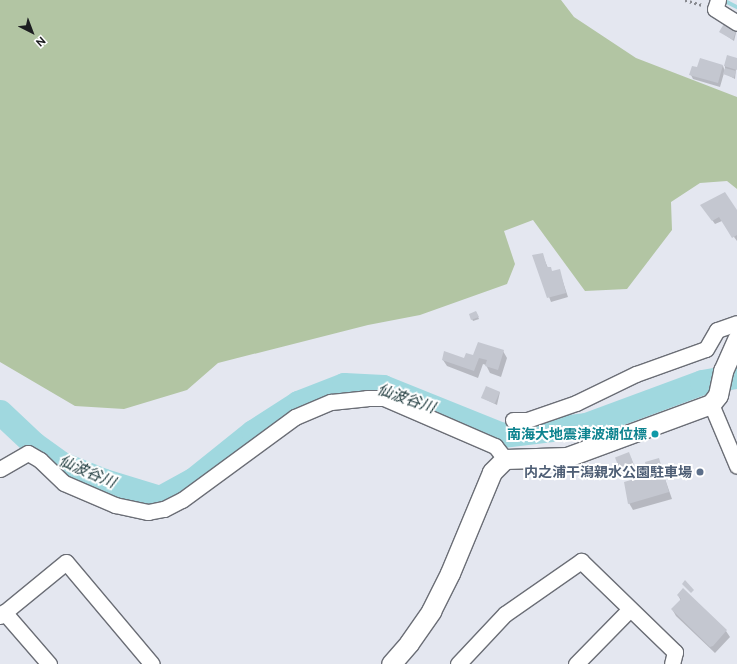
<!DOCTYPE html>
<html>
<head>
<meta charset="utf-8">
<style>
  body { margin:0 }
  #map { position:relative; width:737px; height:664px; overflow:hidden; background:#e4e7f0; font-family:Raleway,"Noto Sans JP",sans-serif }
  div>[style] { position:absolute }
  [style*='--x'] { left:calc(var(--x)*1px); top:calc(var(--y)*1px); width:calc(var(--w)*1px); rotate:calc(var(--a)*1deg) }
  .green>* { inset:0; background:#b2c5a3 }
  .shadow>* { inset:0; background:#0003 }
  .stream>* { height:4px; margin:-2px; padding:0 2px; transform-origin:2px; border-radius:2px; background:#a0d8df }
  .river>* { height:25px; margin:-12.5px; padding:0 12.5px; transform-origin:12.5px; border-radius:12.5px; background:#a0d8df }
  .building>* { inset:0; background:#c4c7d0; transform-origin:0 0 }
  .path>* { height:2.5px; margin-top:-1.25px; transform-origin:0; background:repeating-linear-gradient(90deg,#898b91 0 2px,transparent 0 5px) }
  .roads { filter:drop-shadow(1px 0 #6b6e76) drop-shadow(-1px 0 #6b6e76) drop-shadow(0 1px #6b6e76) drop-shadow(0 -1px #6b6e76) }
  .minor>* { height:15px; margin:-7.5px; padding:0 7.5px; transform-origin:7.5px; border-radius:7.5px; background:#fff }
  .tertiary>* { height:19px; margin:-9.5px; padding:0 9.5px; transform-origin:9.5px; border-radius:9.5px; background:#fff }
  .dots>* { width:11px; height:11px; translate:-50% -50%; box-sizing:border-box; border:2px solid #fff; border-radius:50% }
  span { translate:-50% -50%; white-space:nowrap; text-align:center; line-height:1.15; -webkit-text-stroke:4px #fff; paint-order:stroke }
  .culture-label { font-size:14px; color:#0d838f; font-weight:700 }
  .right { translate:-100% -50%; text-align:right }
  .service-label { font-size:14px; color:#4e5e75; font-weight:700 }
  .water-label { font-size:15px; color:#143134; font-style:italic }
  .north { position:absolute; left:12px; top:12px; width:40px; height:40px; -webkit-text-stroke:3px #fff; paint-order:stroke; rotate:138deg; font-size:11px; font-weight:700; line-height:16px; text-align:center; color:#1c1d20 }
  .north::after { content:''; display:block; margin:auto; width:14px; height:18px; background:#1c1d20; clip-path:polygon(50% 0,100% 100%,50% 72%,0 100%) }
</style>
</head>
<body>
<div id="map">
  <div class="green">
    <div style="clip-path:polygon(0 0,561px 0,574px 17px,636px 58px,737px 97px,737px 189px,727px 181px,700px 183px,671px 202px,672px 230px,627px 289px,585px 291px,533px 220px,504px 231px,515px 264px,507px 284px,420px 315px,368px 325px,218px 363px,187px 390px,124px 409px,75px 406px,0 362px)"></div>
  </div>
  <div class="shadow">
    <div style="clip-path:polygon(737px 29px,734px 41px,721px 32px)"></div>
    <div style="clip-path:polygon(737px 59px,735px 79px,724px 73px,720px 87px,693px 79px,691px 75px,698px 69px,723px 66px,725px 71px,725px 66px)"></div>
    <div style="clip-path:polygon(704px 209px,737px 215px,737px 241px,722px 221px,715px 224px)"></div>
    <div style="clip-path:polygon(542px 254px,548px 268px,553px 272px,559px 270px,568px 297px,551px 302px,533px 256px)"></div>
    <div style="clip-path:polygon(476px 312px,479px 319px,473px 321px,470px 315px)"></div>
    <div style="clip-path:polygon(503px 351px,507px 358px,501px 377px,490px 373px,486px 365px,483px 364px,478px 378px,447px 366px,443px 360px,465px 359px)"></div>
    <div style="clip-path:polygon(500px 392px,497px 405px,483px 398px)"></div>
    <div style="clip-path:polygon(631px 458px,636px 472px,624px 477px,621px 472px)"></div>
    <div style="clip-path:polygon(658px 459px,672px 499px,633px 510px,629px 503px)"></div>
    <div style="clip-path:polygon(678px 595px,726px 631px,730px 637px,715px 653px,676px 616px,672px 609px,681px 601px)"></div>
  </div>
  <div class="stream">
    <div style="--x:723;--y:0;--w:16;--a:27"></div>
  </div>
  <div class="river">
    <div style="--x:0;--y:412;--w:47;--a:43.3"></div>
    <div style="--x:34;--y:444;--w:34;--a:36"></div>
    <div style="--x:62;--y:464;--w:45;--a:22"></div>
    <div style="--x:104;--y:481;--w:59;--a:16.9"></div>
    <div style="--x:160;--y:498;--w:38;--a:-29"></div>
    <div style="--x:193;--y:480;--w:77;--a:-38.7"></div>
    <div style="--x:253;--y:432;--w:54;--a:-32.8"></div>
    <div style="--x:298;--y:403;--w:49;--a:-21.4"></div>
    <div style="--x:344;--y:385;--w:39;--a:3"></div>
    <div style="--x:383;--y:387;--w:128;--a:22"></div>
    <div style="--x:502;--y:435;--w:85;--a:-6.8"></div>
    <div style="--x:586;--y:425;--w:124;--a:-20.3"></div>
    <div style="--x:702;--y:382;--w:36;--a:-10"></div>
  </div>
  <div class="building">
    <div style="clip-path:polygon(725px 22px,737px 28px,733px 40px,719px 32px)"></div>
    <div style="clip-path:polygon(727px 55px,737px 58px,737px 70px,724px 66px)"></div>
    <div style="clip-path:polygon(700px 58px,723px 65px,718px 83px,689px 75px,692px 66px,697px 67px)"></div>
    <div style="clip-path:polygon(725px 68px,736px 71px,734px 78px,723px 74px)"></div>
    <div style="clip-path:polygon(725px 192px,737px 210px,737px 235px,732px 238px,719px 217px,712px 221px,700px 205px)"></div>
    <div style="clip-path:polygon(543px 253px,547px 267px,551px 267px,552px 271px,560px 269px,566px 293px,547px 298px,532px 255px)"></div>
    <div style="clip-path:polygon(476px 311px,479px 317px,471px 320px,469px 314px)"></div>
    <div style="clip-path:polygon(478px 342px,504px 350px,498px 370px,485px 366px,487px 360px,479px 358px,474px 371px,442px 360px,444px 351px,464px 358px,466px 353px,473px 355px)"></div>
    <div style="left:486px;top:386px;width:15px;height:13px;rotate:23deg"></div>
    <div style="left:629px;top:452px;width:17px;height:15px;rotate:69deg"></div>
    <div style="clip-path:polygon(659px 458px,669px 492px,628px 504px,624px 482px,648px 475px,645px 462px)"></div>
    <div style="clip-path:polygon(685px 580px,694px 590px,691px 593px,682px 584px)"></div>
    <div style="clip-path:polygon(683px 588px,727px 630px,713px 646px,710px 647px,671px 609px,681px 599px,677px 595px)"></div>
  </div>
  <div class="path">
    <div style="--x:685;--y:0;--w:19;--a:16"></div>
  </div>
  <div class="roads">
    <div class="minor">
      <div style="--x:718;--y:0;--w:9;--a:108"></div>
      <div style="--x:715;--y:9;--w:26;--a:32"></div>
      <div style="--x:711;--y:404;--w:67;--a:67.2"></div>
      <div style="--x:513;--y:420;--w:14;--a:0"></div>
      <div style="--x:527;--y:420;--w:52;--a:-19.1"></div>
      <div style="--x:576;--y:403;--w:67;--a:-25.8"></div>
      <div style="--x:636;--y:374;--w:74;--a:-19.7"></div>
      <div style="--x:706;--y:349;--w:22;--a:-60"></div>
      <div style="--x:717;--y:330;--w:21;--a:-19"></div>
      <div style="--x:0;--y:469;--w:32;--a:-30"></div>
      <div style="--x:28;--y:453;--w:14;--a:30"></div>
      <div style="--x:40;--y:460;--w:33;--a:44"></div>
      <div style="--x:64;--y:483;--w:56;--a:23.3"></div>
      <div style="--x:115;--y:505;--w:34;--a:12"></div>
      <div style="--x:148;--y:512;--w:16;--a:-11"></div>
      <div style="--x:164;--y:509;--w:20;--a:-27"></div>
      <div style="--x:182;--y:500;--w:140;--a:-36.3"></div>
      <div style="--x:295;--y:417;--w:39;--a:-23"></div>
      <div style="--x:331;--y:402;--w:36;--a:-6"></div>
      <div style="--x:367;--y:398;--w:17;--a:0"></div>
      <div style="--x:384;--y:398;--w:121;--a:23.4"></div>
      <div style="--x:495;--y:446;--w:16;--a:52"></div>
      <div style="--x:4;--y:612;--w:69;--a:49.1"></div>
      <div style="--x:0;--y:616;--w:85;--a:-39.3"></div>
      <div style="--x:66;--y:562;--w:133;--a:49.9"></div>
      <div style="--x:458;--y:664;--w:69;--a:-46.8"></div>
      <div style="--x:505;--y:614;--w:93;--a:-34.9"></div>
      <div style="--x:581;--y:561;--w:131;--a:44.1"></div>
      <div style="--x:675;--y:652;--w:12;--a:104"></div>
      <div style="--x:576;--y:664;--w:77;--a:-45.5"></div>
    </div>
    <div class="tertiary">
      <div style="--x:391;--y:664;--w:28;--a:-49"></div>
      <div style="--x:409;--y:643;--w:39;--a:-55"></div>
      <div style="--x:431;--y:611;--w:42;--a:-63.4"></div>
      <div style="--x:450;--y:573;--w:109;--a:-67.4"></div>
      <div style="--x:492;--y:472;--w:18;--a:-45"></div>
      <div style="--x:505;--y:459;--w:62;--a:-1.8"></div>
      <div style="--x:567;--y:457;--w:153;--a:-20.2"></div>
      <div style="--x:711;--y:404;--w:11;--a:-52"></div>
      <div style="--x:718;--y:395;--w:25;--a:-78"></div>
      <div style="--x:723;--y:371;--w:35;--a:-66"></div>
    </div>
  </div>
  <div class="dots">
    <div style="left:655px;top:434px;background:#0f9aa8"></div>
    <div style="left:700px;top:472px;background:#5c6f8a"></div>
  </div>
  <div class="culture-label">
    <span class="right" style="left:647px;top:434px">南海大地震津波潮位標</span>
  </div>
  <div class="service-label">
    <span class="right" style="left:692px;top:472px">内之浦干潟親水公園駐車場</span>
  </div>
  <div class="water-label">
    <span style="left:406px;top:399px;rotate:19deg">仙波谷川</span>
    <span style="left:87px;top:472px;rotate:23deg">仙波谷川</span>
  </div>
  <div class="north">N</div>
</div>
</body>
</html>
